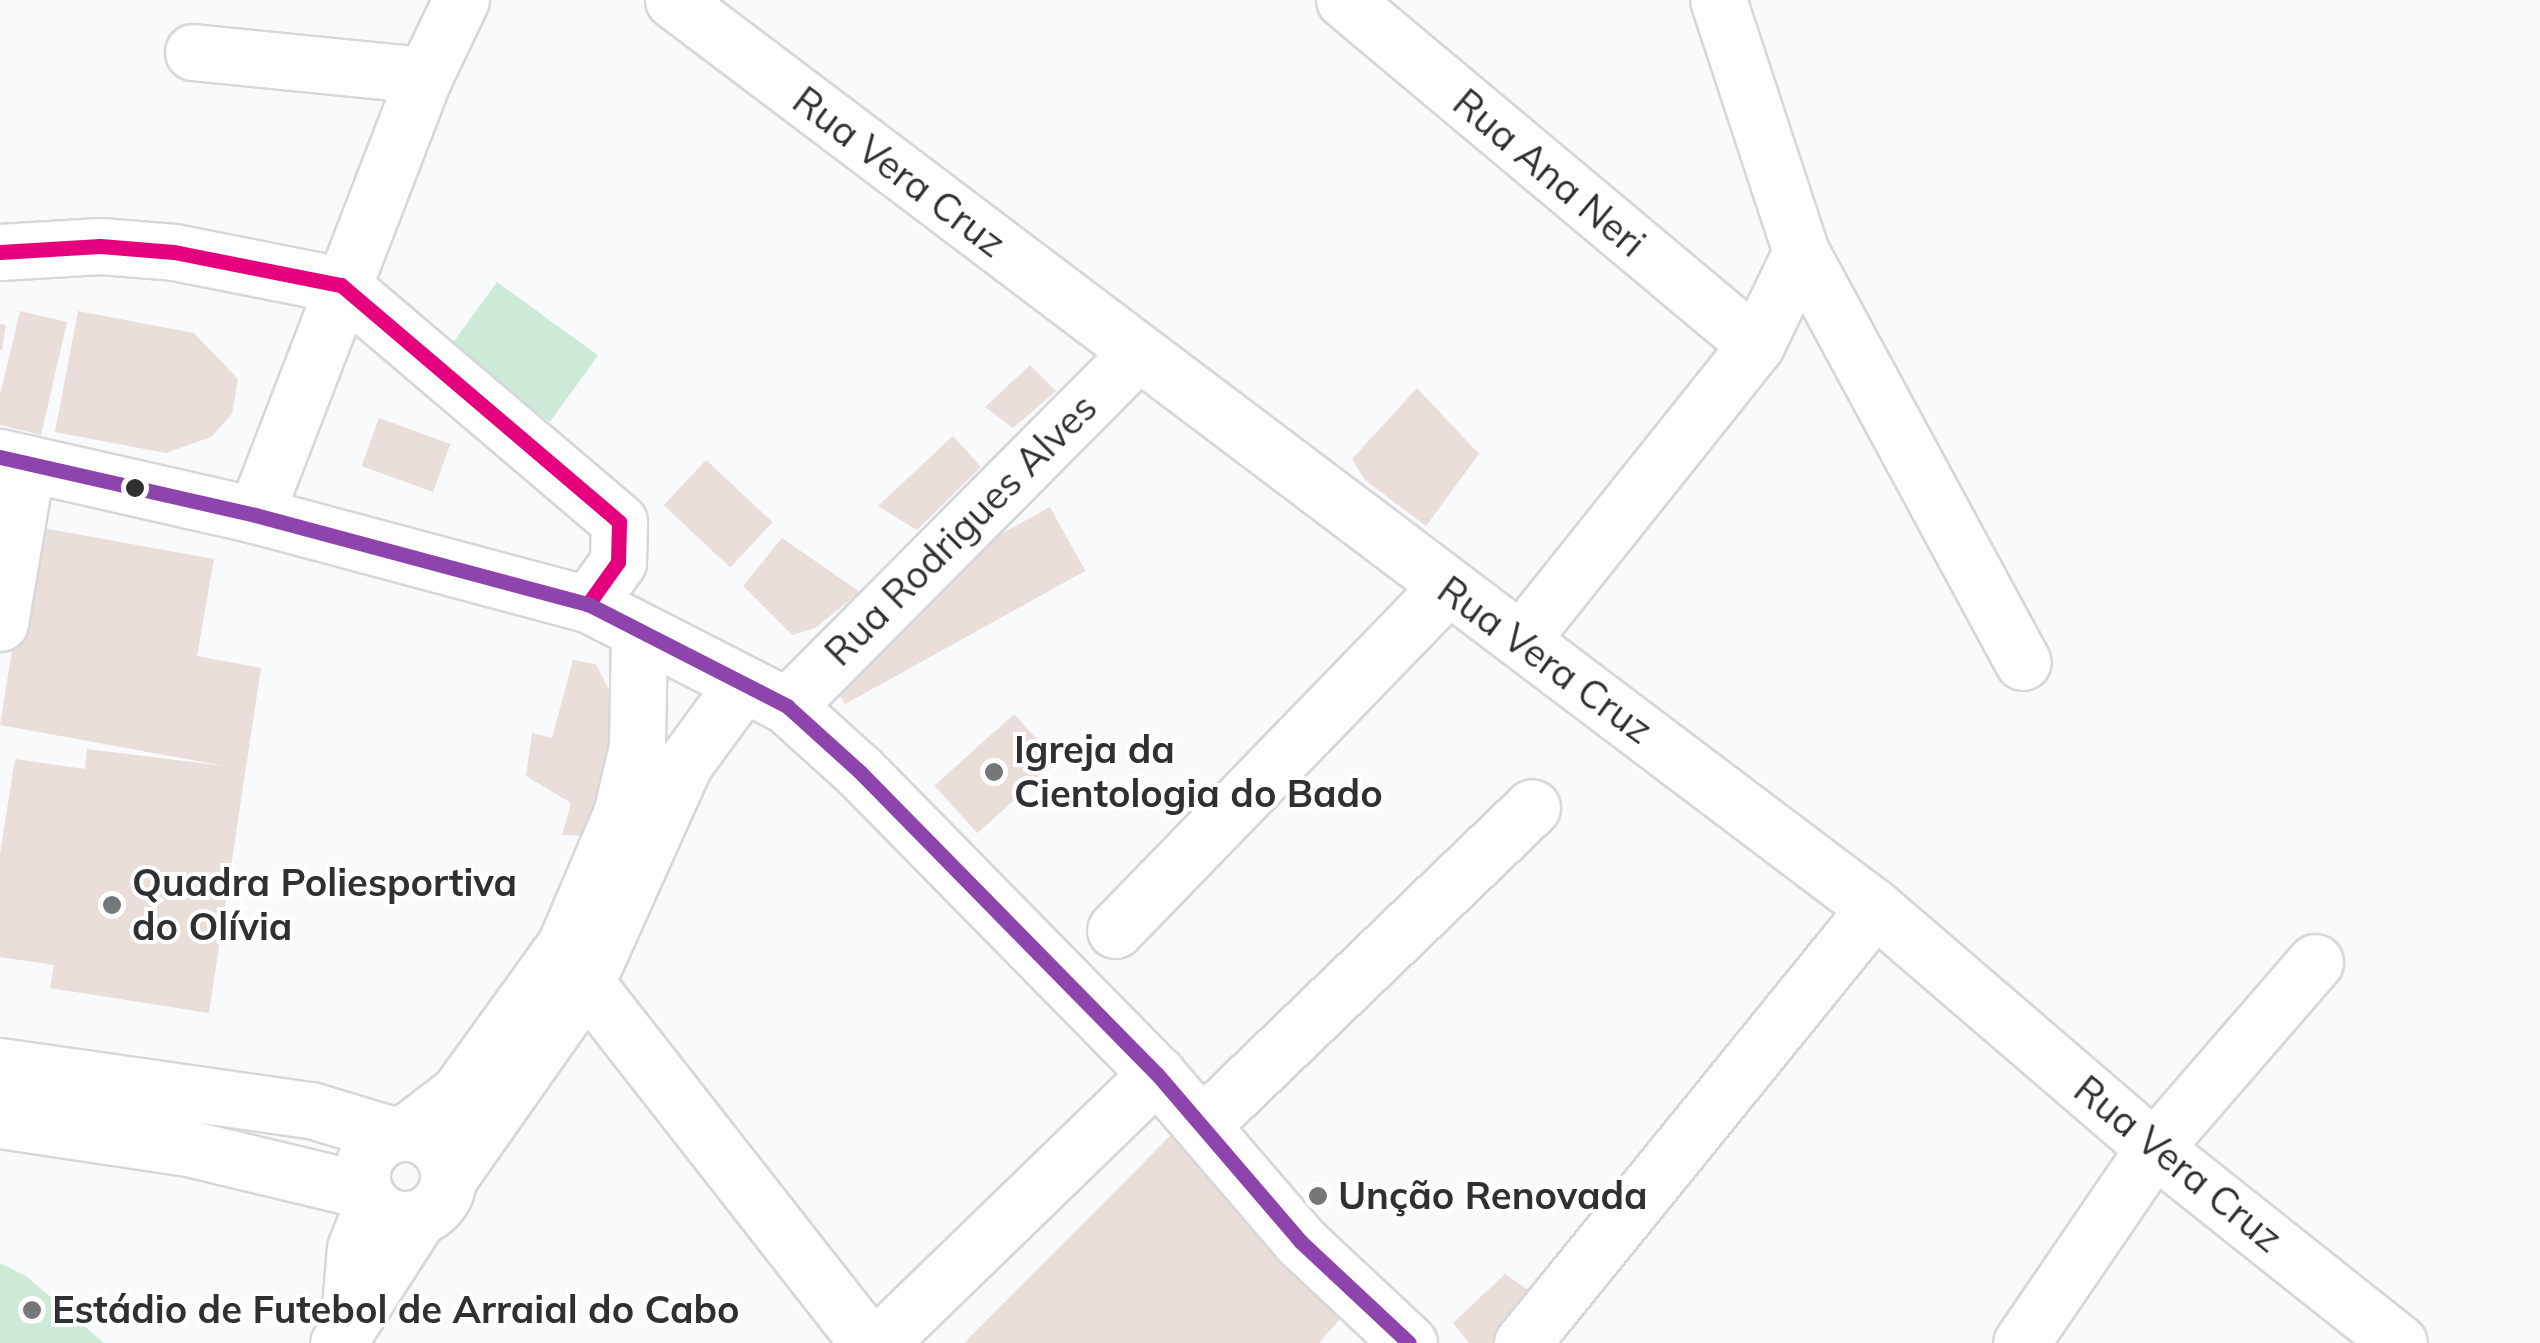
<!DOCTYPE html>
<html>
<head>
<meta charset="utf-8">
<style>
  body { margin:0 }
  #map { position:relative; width:2540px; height:1343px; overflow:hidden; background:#f8fafc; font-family:Mulish,sans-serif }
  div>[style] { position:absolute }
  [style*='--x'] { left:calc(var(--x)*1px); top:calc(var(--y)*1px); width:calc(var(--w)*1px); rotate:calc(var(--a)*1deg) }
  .green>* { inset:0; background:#cde9d8; transform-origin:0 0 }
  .building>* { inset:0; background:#e9deda; transform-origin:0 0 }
  .roads { filter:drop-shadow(2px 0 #d5d7d8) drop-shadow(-2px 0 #d5d7d8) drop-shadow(0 2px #d5d7d8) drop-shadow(0 -2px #d5d7d8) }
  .minor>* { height:55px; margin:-27.5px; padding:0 27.5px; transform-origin:27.5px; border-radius:27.5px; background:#fefeff }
  .major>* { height:55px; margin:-27.5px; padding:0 27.5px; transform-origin:27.5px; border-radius:27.5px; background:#fefeff }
  .major>.ring { margin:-27.5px; padding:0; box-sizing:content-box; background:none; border:55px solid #fefeff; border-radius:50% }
  .bus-1>* { height:15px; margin:-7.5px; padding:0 7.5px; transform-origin:7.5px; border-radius:7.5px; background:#e5007d }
  .bus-2>* { height:15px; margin:-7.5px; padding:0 7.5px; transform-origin:7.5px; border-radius:7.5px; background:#8e44ad }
  .dots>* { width:28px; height:28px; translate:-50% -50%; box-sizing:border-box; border:5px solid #fff; border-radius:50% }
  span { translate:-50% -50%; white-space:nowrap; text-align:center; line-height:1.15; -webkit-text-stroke:8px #fff; paint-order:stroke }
  .street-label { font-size:38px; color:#2f3031 }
  .poi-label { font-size:38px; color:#2f3031; font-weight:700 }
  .left { translate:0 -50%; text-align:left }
</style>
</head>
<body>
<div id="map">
  <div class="green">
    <div style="left:497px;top:282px;width:125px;height:82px;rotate:36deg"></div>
    <div style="clip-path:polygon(0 1263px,26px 1276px,104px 1343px,0 1343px)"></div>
  </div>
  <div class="building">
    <div style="clip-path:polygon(20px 311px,67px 322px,41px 435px,0 425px,0 395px)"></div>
    <div style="clip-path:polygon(78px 311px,194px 333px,238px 379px,232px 414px,211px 437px,166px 453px,55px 432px)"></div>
    <div style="clip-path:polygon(0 324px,6px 325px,2px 350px,0 350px)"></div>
    <div style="clip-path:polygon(1030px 365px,1056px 391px,1013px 428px,985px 407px)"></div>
    <div style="clip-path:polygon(1417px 388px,1479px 454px,1426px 526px,1365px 480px,1352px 459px)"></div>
    <div style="left:379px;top:418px;width:76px;height:51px;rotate:20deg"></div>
    <div style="clip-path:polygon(953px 436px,981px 467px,917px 530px,878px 506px)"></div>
    <div style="left:706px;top:460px;width:91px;height:62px;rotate:43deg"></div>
    <div style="left:1050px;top:507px;width:73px;height:275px;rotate:61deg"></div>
    <div style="clip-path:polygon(32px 526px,214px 559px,197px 656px,261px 668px,209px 1013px,50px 988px,54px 965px,0 957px,0 854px,15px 759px,85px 769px,87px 749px,225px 766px,0 725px)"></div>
    <div style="clip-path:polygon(782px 538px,860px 592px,815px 628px,792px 635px,743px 586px)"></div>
    <div style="clip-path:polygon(573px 660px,596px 664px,609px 690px,608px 752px,584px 836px,562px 835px,571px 803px,526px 776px,532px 733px,552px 738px)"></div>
    <div style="left:1014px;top:714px;width:64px;height:107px;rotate:48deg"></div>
    <div style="clip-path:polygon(1177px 1129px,1340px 1319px,1319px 1343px,964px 1343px)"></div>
    <div style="clip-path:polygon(1505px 1274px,1534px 1294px,1495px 1343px,1469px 1343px,1453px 1323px)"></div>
  </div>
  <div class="roads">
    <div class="minor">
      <div style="--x:673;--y:0;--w:1506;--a:37.07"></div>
      <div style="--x:1875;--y:908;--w:368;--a:40.7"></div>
      <div style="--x:2154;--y:1148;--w:313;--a:38.5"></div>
      <div style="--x:1344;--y:0;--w:537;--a:39.94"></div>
      <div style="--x:193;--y:52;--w:233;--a:5.7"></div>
      <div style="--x:0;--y:252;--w:100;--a:-3.4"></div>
      <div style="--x:100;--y:246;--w:74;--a:4.6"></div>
      <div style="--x:174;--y:252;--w:170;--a:11.2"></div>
      <div style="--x:341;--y:285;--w:365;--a:40.4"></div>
      <div style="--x:619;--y:522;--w:40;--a:91.4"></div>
      <div style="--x:618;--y:562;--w:52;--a:125.5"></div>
      <div style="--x:1801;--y:252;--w:466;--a:61.6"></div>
      <div style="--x:255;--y:515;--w:472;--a:-68.9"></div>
      <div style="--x:425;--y:75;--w:83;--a:-64.4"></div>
      <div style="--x:0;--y:623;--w:162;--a:-80.4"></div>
      <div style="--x:1523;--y:637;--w:374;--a:-51.4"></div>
      <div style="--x:1756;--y:345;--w:103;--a:-64.2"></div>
      <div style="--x:1801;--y:252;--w:265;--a:-108.2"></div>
      <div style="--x:787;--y:706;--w:496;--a:-45.2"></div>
      <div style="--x:1115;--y:930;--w:476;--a:-45.9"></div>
      <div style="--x:557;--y:956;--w:40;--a:43"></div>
      <div style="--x:586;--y:983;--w:457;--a:51.9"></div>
      <div style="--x:1202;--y:1125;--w:458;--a:-43.9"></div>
      <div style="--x:349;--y:1319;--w:71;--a:-85.2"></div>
      <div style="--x:355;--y:1248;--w:46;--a:-68.4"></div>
      <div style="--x:338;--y:1343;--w:150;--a:-57.3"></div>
      <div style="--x:879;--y:1343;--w:387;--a:-44.1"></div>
      <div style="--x:1522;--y:1343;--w:560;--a:-50.94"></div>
      <div style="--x:2021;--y:1343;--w:236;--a:-55.7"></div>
      <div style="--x:2154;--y:1148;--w:246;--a:-49.1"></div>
    </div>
    <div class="major">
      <div style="--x:0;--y:457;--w:262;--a:12.8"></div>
      <div style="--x:255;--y:515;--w:345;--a:15"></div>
      <div style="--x:588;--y:604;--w:224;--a:27.1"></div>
      <div style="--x:787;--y:706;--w:98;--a:42.1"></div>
      <div style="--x:860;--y:772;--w:424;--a:45.5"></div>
      <div style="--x:1157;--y:1074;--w:220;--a:49.4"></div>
      <div style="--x:1300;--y:1241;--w:149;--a:43.1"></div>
      <div style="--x:0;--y:1066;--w:314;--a:8.1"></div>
      <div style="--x:311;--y:1110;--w:83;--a:16.9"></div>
      <div style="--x:0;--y:1120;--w:190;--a:8.5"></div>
      <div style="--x:188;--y:1148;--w:180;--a:13.5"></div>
      <div style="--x:407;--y:1132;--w:64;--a:-37.4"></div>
      <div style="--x:458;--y:1093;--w:183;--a:-54.1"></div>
      <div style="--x:565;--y:945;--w:142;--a:-66.9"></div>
      <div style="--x:621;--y:814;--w:69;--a:-76.6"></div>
      <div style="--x:637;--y:747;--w:115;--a:-89"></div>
      <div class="ring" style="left:362px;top:1133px;width:31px;height:31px"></div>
      <div style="--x:449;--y:1178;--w:238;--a:-54.9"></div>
      <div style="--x:586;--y:983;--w:241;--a:-65.8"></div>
      <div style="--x:685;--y:763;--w:97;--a:-53.8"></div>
    </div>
  </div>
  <div class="bus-1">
    <div style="--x:0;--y:252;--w:100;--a:-3.4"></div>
    <div style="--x:100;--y:246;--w:74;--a:4.6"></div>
    <div style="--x:174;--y:252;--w:170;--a:11.2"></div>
    <div style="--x:341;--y:285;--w:365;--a:40.4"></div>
    <div style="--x:619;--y:522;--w:40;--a:91.4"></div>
    <div style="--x:618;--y:562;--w:52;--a:125.5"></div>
  </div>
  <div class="bus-2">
    <div style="--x:0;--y:457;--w:262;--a:12.8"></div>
    <div style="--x:255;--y:515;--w:345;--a:15"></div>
    <div style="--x:588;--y:604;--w:224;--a:27.1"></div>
    <div style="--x:787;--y:706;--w:98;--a:42.1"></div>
    <div style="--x:860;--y:772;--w:424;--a:45.5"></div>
    <div style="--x:1157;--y:1074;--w:220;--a:49.4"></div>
    <div style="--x:1300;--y:1241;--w:149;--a:43.1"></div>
  </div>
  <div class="dots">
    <div style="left:135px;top:488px;background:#2f3031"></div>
    <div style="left:994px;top:772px;background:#757778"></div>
    <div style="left:112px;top:905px;background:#757778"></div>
    <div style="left:1318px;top:1196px;background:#757778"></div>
    <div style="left:32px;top:1310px;background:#757778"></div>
  </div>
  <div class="street-label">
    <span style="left:899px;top:172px;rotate:37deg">Rua Vera Cruz</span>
    <span style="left:1549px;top:173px;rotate:40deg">Rua Ana Neri</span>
    <span style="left:961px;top:530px;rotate:-45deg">Rua Rodrigues Alves</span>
    <span style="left:1545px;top:660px;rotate:36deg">Rua Vera Cruz</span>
    <span style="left:2178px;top:1164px;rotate:39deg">Rua Vera Cruz</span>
  </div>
  <div class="poi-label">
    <span class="left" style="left:1014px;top:772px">Igreja da<br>Cientologia do Bado</span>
    <span class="left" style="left:132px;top:905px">Quadra Poliesportiva<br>do Olívia</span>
    <span class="left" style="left:1338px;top:1196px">Unção Renovada</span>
    <span class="left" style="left:52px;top:1310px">Estádio de Futebol de Arraial do Cabo</span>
  </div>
</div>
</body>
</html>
